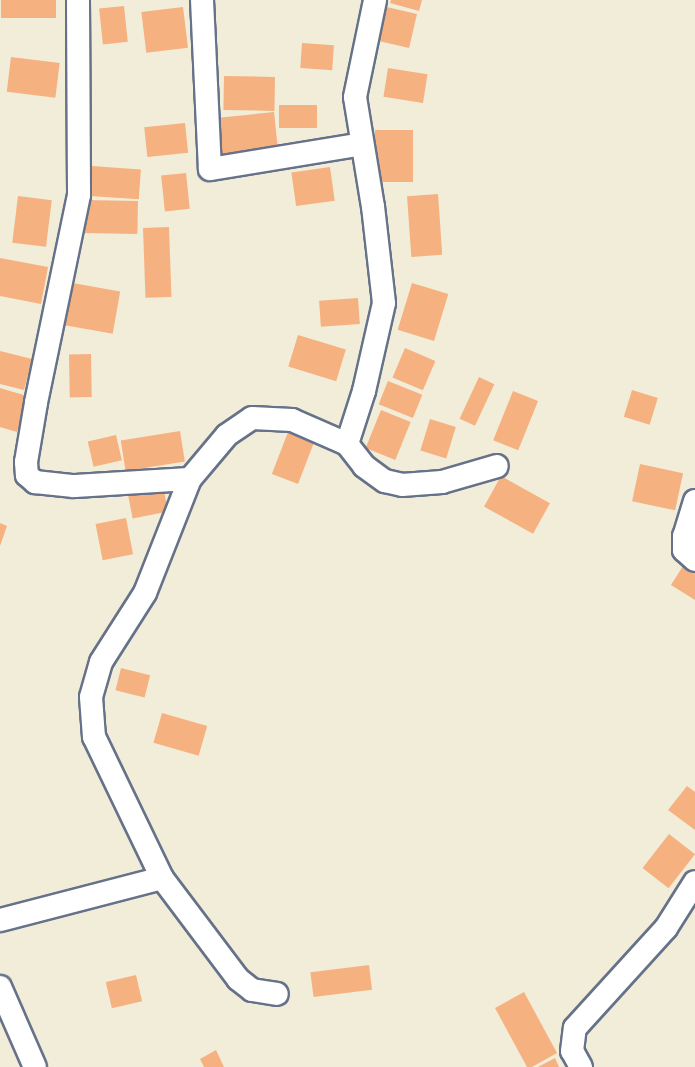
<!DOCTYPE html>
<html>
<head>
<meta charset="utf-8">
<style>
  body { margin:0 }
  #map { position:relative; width:695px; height:1067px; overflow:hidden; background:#f2edd8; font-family:Alegreya,serif }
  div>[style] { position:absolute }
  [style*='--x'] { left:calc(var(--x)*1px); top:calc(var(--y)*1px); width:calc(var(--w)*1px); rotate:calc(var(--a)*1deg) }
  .building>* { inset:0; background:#f6b180; transform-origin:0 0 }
  .roads { filter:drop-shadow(2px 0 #667289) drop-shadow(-2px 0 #667289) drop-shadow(0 2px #667289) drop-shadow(0 -2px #667289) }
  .minor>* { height:22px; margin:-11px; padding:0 11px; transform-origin:11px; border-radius:11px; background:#fff }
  span { translate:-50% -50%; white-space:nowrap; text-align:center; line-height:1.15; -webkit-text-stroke:4.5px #fdfcf7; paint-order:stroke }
</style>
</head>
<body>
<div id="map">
  <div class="building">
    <div style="left:1px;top:0;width:55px;height:18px"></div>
    <div style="clip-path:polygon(391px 0,422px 0,419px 11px,390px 3px)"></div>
    <div style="left:378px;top:5px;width:40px;height:35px;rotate:13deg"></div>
    <div style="left:124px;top:6px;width:36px;height:25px;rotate:84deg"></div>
    <div style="left:183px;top:7px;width:41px;height:42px;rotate:83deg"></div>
    <div style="left:302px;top:43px;width:32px;height:25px;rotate:4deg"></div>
    <div style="left:11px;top:57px;width:49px;height:35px;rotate:7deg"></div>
    <div style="left:388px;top:68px;width:40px;height:29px;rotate:9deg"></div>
    <div style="left:224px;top:76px;width:51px;height:34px;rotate:1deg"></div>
    <div style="left:279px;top:105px;width:38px;height:23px"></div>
    <div style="left:274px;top:112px;width:39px;height:63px;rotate:84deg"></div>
    <div style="left:185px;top:123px;width:30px;height:41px;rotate:84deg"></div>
    <div style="left:375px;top:130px;width:38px;height:52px"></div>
    <div style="left:92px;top:166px;width:49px;height:30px;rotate:4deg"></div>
    <div style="left:330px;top:167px;width:34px;height:39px;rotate:82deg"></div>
    <div style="left:186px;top:173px;width:36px;height:25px;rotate:84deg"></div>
    <div style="left:438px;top:194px;width:61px;height:31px;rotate:86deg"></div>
    <div style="left:18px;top:196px;width:34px;height:47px;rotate:7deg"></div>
    <div style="left:84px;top:200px;width:54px;height:33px;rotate:1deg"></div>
    <div style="left:169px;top:227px;width:70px;height:26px;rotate:88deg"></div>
    <div style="clip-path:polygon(0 258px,48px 267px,41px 304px,0 296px)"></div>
    <div style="left:67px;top:282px;width:54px;height:43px;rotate:10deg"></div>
    <div style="left:412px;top:283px;width:38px;height:49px;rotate:17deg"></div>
    <div style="left:358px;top:298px;width:26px;height:39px;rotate:86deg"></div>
    <div style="left:298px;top:335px;width:50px;height:33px;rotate:17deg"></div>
    <div style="left:405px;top:348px;width:33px;height:32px;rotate:23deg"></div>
    <div style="clip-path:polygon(0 351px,32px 359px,24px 390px,0 384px)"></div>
    <div style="left:91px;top:354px;width:43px;height:22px;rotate:89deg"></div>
    <div style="left:479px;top:377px;width:17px;height:46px;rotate:25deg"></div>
    <div style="left:388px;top:381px;width:37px;height:25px;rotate:22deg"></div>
    <div style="clip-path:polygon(0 388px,27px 396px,17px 432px,0 427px)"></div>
    <div style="left:632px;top:390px;width:27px;height:28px;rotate:17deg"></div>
    <div style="left:513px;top:391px;width:27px;height:53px;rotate:22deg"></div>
    <div style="left:381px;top:410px;width:32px;height:41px;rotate:22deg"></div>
    <div style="left:430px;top:419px;width:27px;height:33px;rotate:17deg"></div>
    <div style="left:180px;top:431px;width:31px;height:60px;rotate:81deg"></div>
    <div style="left:288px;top:432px;width:28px;height:45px;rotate:21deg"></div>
    <div style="left:116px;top:435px;width:26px;height:29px;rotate:77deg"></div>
    <div style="left:640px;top:464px;width:44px;height:38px;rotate:12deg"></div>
    <div style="left:501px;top:476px;width:56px;height:35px;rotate:29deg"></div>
    <div style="left:163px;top:486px;width:26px;height:36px;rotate:79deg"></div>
    <div style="left:126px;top:518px;width:37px;height:31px;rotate:79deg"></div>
    <div style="clip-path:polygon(0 523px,7px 526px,0 546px)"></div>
    <div style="clip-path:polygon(688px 558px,695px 563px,695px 600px,671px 585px)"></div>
    <div style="left:121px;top:668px;width:30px;height:23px;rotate:14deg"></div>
    <div style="left:162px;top:713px;width:47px;height:31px;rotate:16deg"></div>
    <div style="clip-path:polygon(687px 786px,695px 792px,695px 830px,668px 810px)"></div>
    <div style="left:669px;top:834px;width:33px;height:43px;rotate:38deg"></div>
    <div style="left:369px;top:965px;width:25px;height:59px;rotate:83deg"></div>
    <div style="left:136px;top:975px;width:27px;height:31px;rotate:77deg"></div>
    <div style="clip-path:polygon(524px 992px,557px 1053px,532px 1067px,527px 1067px,495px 1008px)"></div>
    <div style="clip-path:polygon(216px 1050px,224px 1067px,204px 1067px,200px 1059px)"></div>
    <div style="clip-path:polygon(555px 1058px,559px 1067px,538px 1067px)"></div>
  </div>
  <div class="roads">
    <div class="minor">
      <div style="--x:78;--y:0;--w:195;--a:89.7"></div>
      <div style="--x:79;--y:195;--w:212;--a:101.7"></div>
      <div style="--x:36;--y:403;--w:60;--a:99.6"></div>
      <div style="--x:26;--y:462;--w:13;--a:86"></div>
      <div style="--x:27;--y:475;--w:11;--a:41"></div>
      <div style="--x:35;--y:482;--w:39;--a:6"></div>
      <div style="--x:74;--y:486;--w:116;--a:-3.5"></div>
      <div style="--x:202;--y:0;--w:169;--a:87.3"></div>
      <div style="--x:210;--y:169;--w:154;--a:-9.3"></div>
      <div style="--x:347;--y:444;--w:28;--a:52"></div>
      <div style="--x:364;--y:466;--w:26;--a:36"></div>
      <div style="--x:385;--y:481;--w:17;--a:13"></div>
      <div style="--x:402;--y:485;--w:40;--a:-4.3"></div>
      <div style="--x:442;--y:482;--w:57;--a:-16.2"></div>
      <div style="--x:695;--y:501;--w:37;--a:107"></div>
      <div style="--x:684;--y:536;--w:14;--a:90"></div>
      <div style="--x:684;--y:550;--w:15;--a:42"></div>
      <div style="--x:162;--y:878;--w:126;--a:53"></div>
      <div style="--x:238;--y:979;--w:18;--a:38"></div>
      <div style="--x:252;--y:990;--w:25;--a:9"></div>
      <div style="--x:0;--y:920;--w:167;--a:-14.5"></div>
      <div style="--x:162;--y:878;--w:157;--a:-115.7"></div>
      <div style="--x:94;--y:737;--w:40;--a:-94.3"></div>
      <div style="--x:91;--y:697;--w:36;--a:-74"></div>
      <div style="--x:101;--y:662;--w:82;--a:-57.5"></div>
      <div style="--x:145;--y:593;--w:123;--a:-68.5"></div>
      <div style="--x:190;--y:479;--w:57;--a:-49.9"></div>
      <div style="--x:227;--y:435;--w:30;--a:-34"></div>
      <div style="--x:252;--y:418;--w:40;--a:2.9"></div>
      <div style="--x:292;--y:420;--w:60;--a:23.6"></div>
      <div style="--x:347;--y:444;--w:56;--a:-72.2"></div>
      <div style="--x:364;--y:391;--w:90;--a:-77.2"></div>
      <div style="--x:384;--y:303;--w:97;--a:-96.5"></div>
      <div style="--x:373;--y:207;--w:111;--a:-99.3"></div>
      <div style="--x:355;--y:97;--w:99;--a:-78.3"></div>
      <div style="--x:0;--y:987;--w:87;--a:66.4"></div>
      <div style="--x:581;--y:1067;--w:18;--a:-119"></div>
      <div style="--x:572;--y:1051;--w:23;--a:-83"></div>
      <div style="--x:575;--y:1028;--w:135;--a:-47.7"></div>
      <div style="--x:666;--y:928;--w:54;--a:-57.8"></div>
    </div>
  </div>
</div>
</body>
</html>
